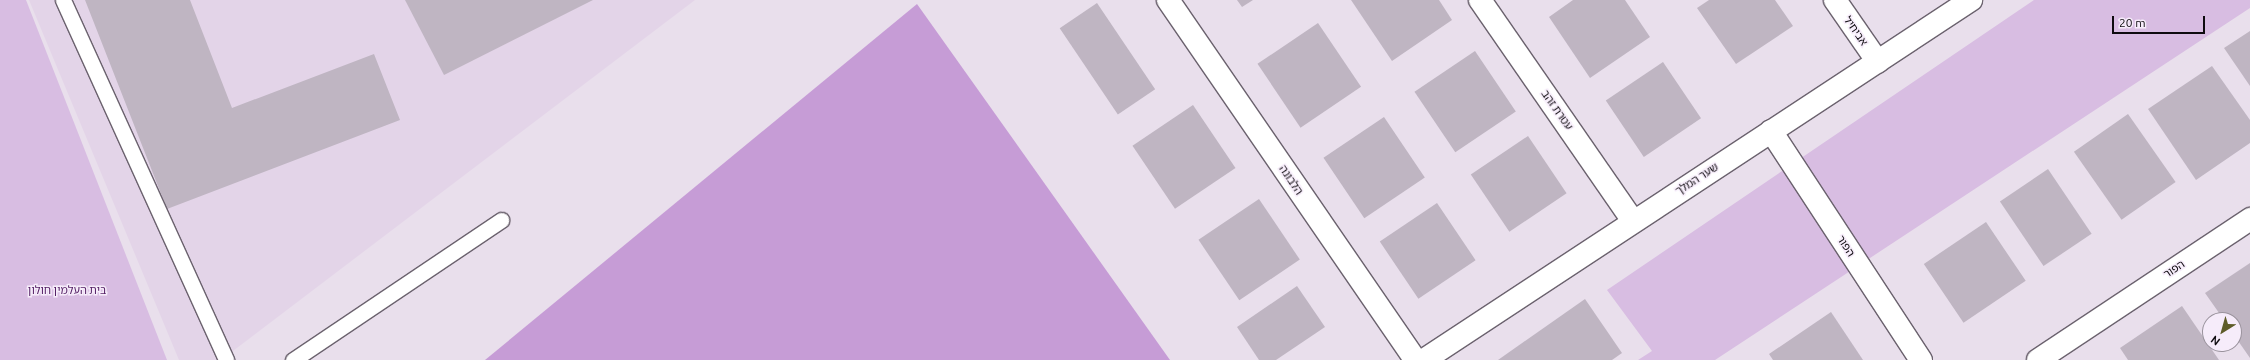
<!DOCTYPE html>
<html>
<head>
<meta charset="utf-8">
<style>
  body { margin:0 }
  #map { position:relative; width:2250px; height:360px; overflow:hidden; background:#e9dfec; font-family:Ubuntu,"Noto Sans Hebrew",sans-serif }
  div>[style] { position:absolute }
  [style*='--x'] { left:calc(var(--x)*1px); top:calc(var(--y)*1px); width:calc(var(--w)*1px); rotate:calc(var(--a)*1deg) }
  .built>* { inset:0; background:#e3d4e8 }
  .green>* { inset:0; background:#d8bde2 }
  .forest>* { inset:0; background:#c69cd6 }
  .building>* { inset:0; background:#bfb5c2; transform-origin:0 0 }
  .roads { filter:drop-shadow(1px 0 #6b626e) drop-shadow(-1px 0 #6b626e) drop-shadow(0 1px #6b626e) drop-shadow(0 -1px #6b626e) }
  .service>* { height:15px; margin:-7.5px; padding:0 7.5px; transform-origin:7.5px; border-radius:7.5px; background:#fff }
  .minor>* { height:22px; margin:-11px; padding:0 11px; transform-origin:11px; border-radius:11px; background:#fff }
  span { translate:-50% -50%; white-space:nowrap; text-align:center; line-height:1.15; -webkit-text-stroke:3px #f6ecfa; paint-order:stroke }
  .street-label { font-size:11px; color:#0e0b0f }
  .park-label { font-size:11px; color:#552166 }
  .north { position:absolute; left:2202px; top:312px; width:40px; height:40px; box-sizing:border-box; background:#f6ecfa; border:1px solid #99929c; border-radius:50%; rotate:217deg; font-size:11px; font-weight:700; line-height:16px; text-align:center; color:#0e0b0f }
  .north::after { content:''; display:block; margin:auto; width:14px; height:18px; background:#5e5c29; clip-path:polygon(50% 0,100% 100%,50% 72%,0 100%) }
  .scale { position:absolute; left:2112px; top:16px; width:93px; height:18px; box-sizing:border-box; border:2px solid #0e0b0f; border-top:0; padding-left:5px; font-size:12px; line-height:14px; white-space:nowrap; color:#0e0b0f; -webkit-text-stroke:3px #f6ecfa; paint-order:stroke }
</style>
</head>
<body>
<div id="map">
  <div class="built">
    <div style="clip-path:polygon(29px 0,695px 0,221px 360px,179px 360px)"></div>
  </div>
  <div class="green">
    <div style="clip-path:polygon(0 0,26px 0,167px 360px,0 360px)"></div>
    <div style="clip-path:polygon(2034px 0,2250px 0,2250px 8px,1715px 360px,1638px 360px,1652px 351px,1607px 290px)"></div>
  </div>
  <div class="forest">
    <div style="clip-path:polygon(917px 4px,1170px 360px,485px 360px)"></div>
  </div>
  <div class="building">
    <div style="clip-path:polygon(85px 0,190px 0,232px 108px,374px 54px,400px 120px,167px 209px)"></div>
    <div style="clip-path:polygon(405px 0,593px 0,444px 75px)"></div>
    <div style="clip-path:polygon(1237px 0,1253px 0,1242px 7px)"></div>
    <div style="clip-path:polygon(1351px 0,1439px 0,1452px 20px,1392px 61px)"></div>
    <div style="clip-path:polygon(1573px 0,1625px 0,1650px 37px,1590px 78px,1549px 17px)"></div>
    <div style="clip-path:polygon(1709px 0,1775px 0,1793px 26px,1736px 64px,1697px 8px)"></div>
    <div style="left:1097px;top:3px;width:104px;height:45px;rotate:56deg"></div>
    <div style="left:1318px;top:23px;width:77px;height:73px;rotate:56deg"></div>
    <div style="clip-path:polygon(2250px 31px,2250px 86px,2224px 48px)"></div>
    <div style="left:1475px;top:51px;width:73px;height:73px;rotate:56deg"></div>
    <div style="left:1663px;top:62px;width:68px;height:69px;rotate:56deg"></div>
    <div style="clip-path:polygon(2212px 66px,2250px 120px,2250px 143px,2196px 180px,2148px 109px)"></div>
    <div style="left:1193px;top:105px;width:76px;height:73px;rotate:56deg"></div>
    <div style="left:2128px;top:114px;width:83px;height:66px;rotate:55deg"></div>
    <div style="left:1384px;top:117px;width:73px;height:73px;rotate:56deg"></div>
    <div style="left:1528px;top:136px;width:69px;height:69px;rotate:56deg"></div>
    <div style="left:2048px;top:169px;width:78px;height:58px;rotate:56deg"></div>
    <div style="left:1259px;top:199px;width:73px;height:73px;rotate:56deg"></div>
    <div style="left:1437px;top:203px;width:69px;height:69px;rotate:56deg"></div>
    <div style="left:1986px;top:222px;width:71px;height:75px;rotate:56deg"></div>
    <div style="clip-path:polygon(2250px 263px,2250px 358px,2234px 335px,2234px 320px,2224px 320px,2205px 293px)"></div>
    <div style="clip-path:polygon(1297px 286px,1325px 327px,1276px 360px,1259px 360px,1237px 327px)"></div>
    <div style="clip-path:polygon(1585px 299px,1622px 353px,1612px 360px,1498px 360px)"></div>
    <div style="clip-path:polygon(2182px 306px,2219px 360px,2128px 360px,2120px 348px)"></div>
    <div style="clip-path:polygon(1831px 312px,1863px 360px,1773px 360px,1769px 354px)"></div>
  </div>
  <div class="roads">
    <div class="service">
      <div style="--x:63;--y:0;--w:395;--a:65.6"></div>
      <div style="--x:293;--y:360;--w:251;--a:-33.9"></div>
    </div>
    <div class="minor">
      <div style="--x:1168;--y:0;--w:437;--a:55.5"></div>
      <div style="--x:1480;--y:0;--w:269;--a:55.3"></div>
      <div style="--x:1835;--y:0;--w:75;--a:55.3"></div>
      <div style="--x:1771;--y:131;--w:274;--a:56.8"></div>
      <div style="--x:1424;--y:360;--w:655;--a:-33.35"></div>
      <div style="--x:2038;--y:360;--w:255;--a:-33.6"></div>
    </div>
  </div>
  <div class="street-label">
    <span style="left:1856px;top:31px;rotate:55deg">אביחיל</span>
    <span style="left:1557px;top:110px;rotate:55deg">עטרת זהב</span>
    <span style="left:1697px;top:179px;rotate:-33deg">שער המלך</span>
    <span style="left:1291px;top:180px;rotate:56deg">הלבונה</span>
    <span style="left:1846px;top:246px;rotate:57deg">הפור</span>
    <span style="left:2174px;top:269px;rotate:-34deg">הפור</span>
  </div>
  <div class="park-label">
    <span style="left:67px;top:290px">בית העלמין חולון</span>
  </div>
  <div class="north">N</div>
  <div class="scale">20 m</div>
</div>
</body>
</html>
